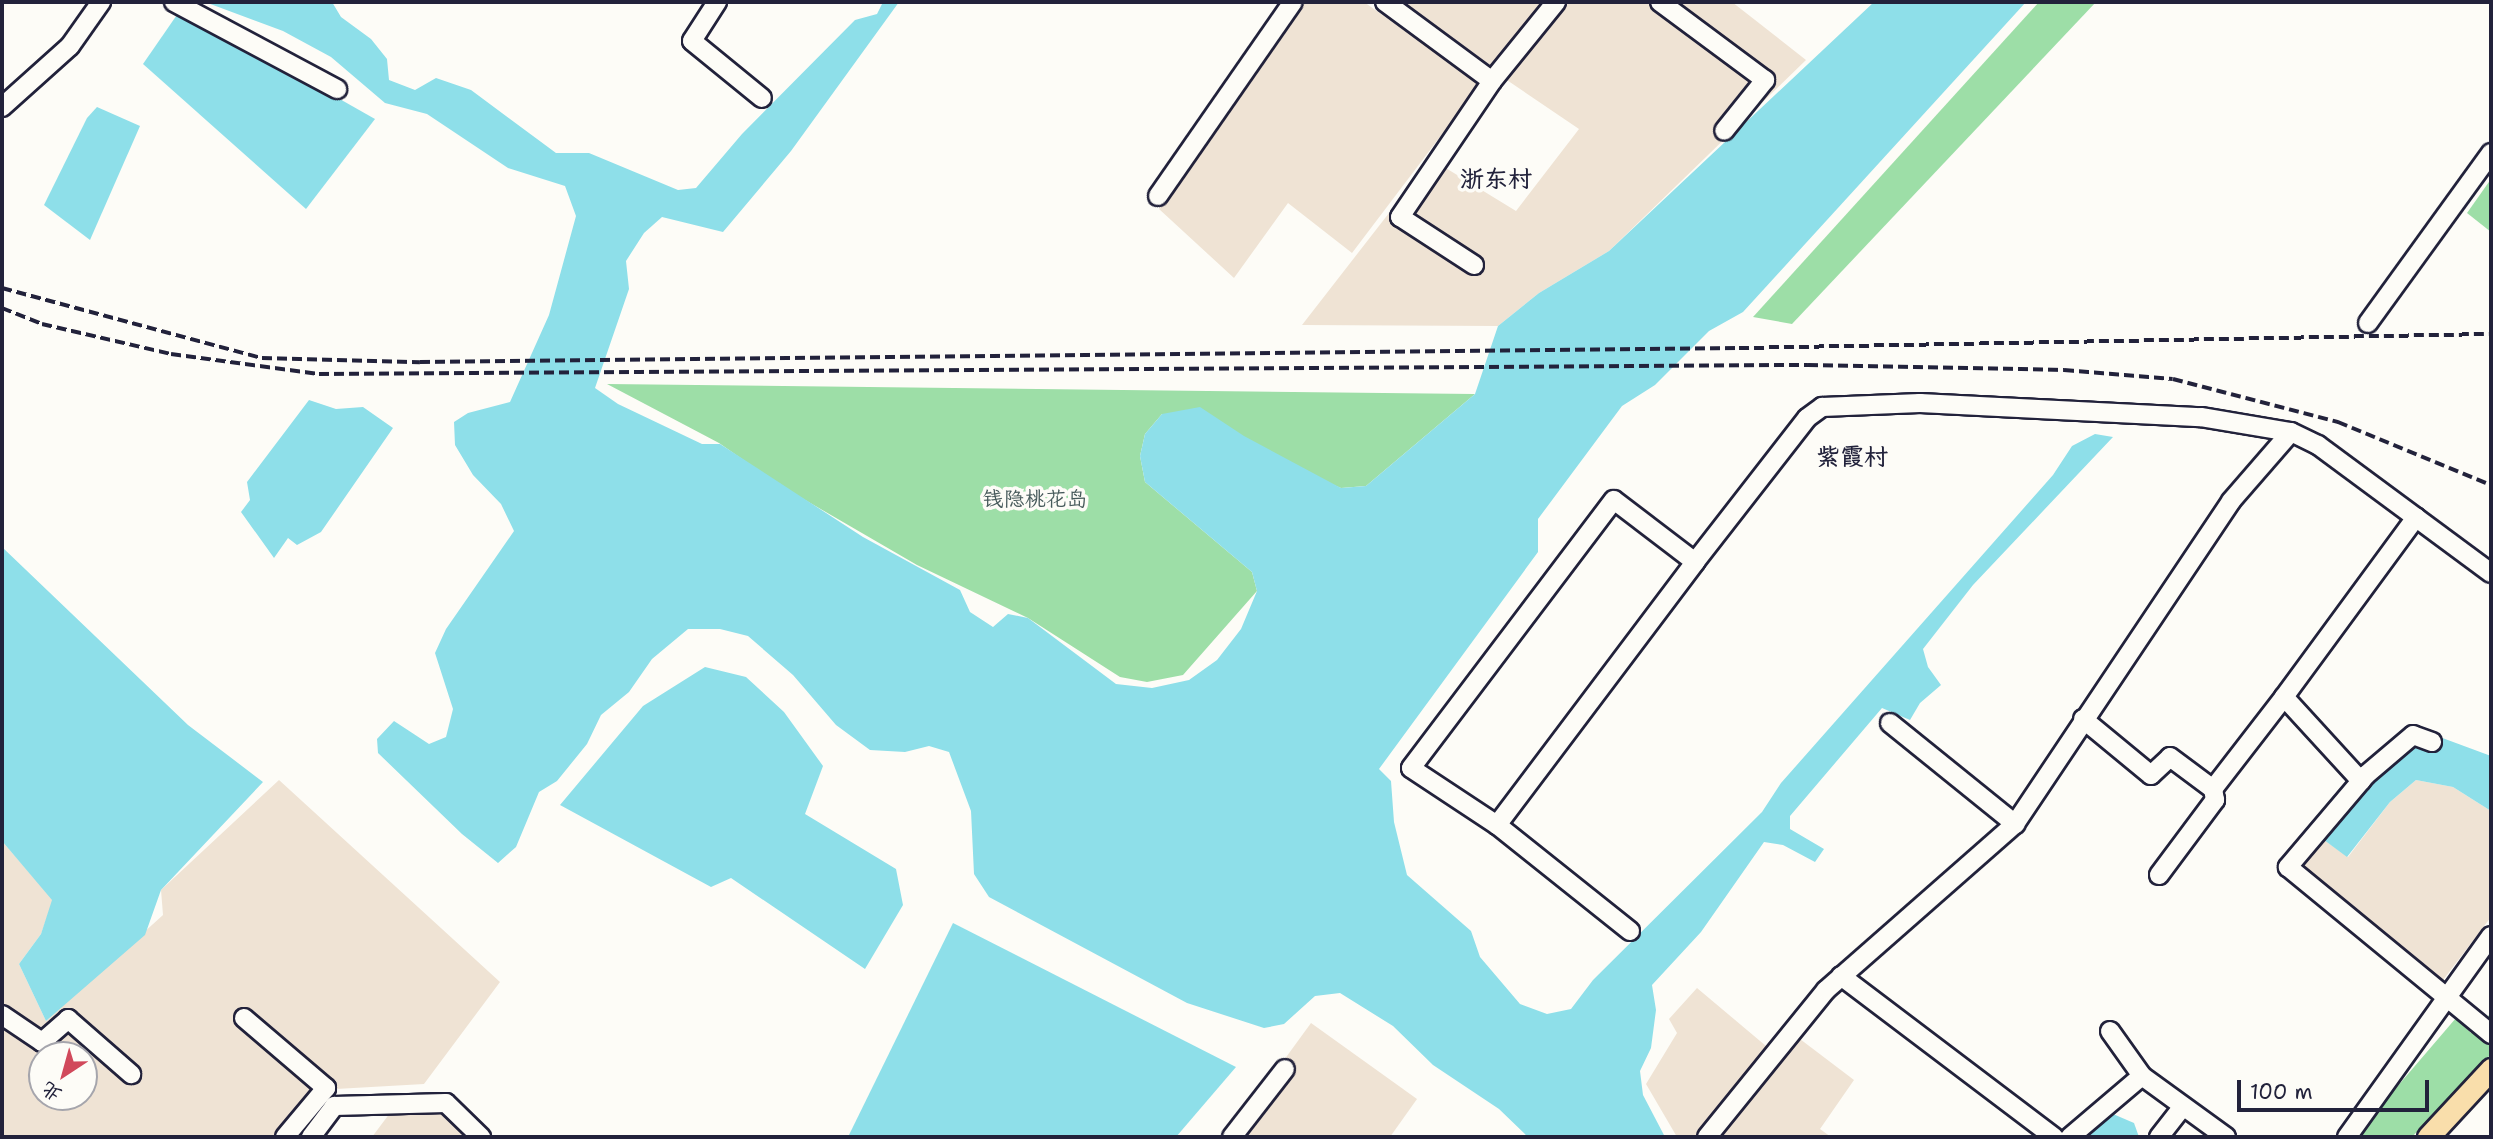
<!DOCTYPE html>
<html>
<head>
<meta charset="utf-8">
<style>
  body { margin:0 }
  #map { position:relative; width:2493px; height:1139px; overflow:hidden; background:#fdfcf7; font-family:"Shantell Sans","LXGW WenKai TC",sans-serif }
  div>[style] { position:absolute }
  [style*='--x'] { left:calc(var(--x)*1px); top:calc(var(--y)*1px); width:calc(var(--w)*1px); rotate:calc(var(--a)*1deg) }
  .built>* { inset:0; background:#efe3d4 }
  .green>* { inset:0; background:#9ddea7 }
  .water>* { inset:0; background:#8edfe9 }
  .roads { filter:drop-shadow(2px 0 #22223b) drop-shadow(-2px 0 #22223b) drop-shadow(0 2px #22223b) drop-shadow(0 -2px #22223b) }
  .minor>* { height:18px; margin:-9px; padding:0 9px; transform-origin:9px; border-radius:9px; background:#fdfcf7 }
  .major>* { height:21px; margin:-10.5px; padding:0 10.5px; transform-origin:10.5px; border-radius:10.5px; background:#f9deab }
  .rail>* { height:3.5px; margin-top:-1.75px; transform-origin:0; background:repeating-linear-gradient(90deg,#22223b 0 10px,transparent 0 15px) }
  span { translate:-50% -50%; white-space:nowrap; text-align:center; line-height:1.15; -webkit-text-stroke:7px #fdfcf7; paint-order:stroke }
  .park-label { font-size:21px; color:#475a5b }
  .quarter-label { font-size:24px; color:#22223b; font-weight:700 }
  .frame { position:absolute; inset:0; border:4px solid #22223b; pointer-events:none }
  .north { position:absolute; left:28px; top:1041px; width:70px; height:70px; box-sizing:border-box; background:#fdfcf7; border:2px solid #a5a5ac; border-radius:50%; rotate:216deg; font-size:19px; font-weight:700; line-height:28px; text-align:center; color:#22223b }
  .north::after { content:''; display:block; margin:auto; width:24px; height:32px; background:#d1495b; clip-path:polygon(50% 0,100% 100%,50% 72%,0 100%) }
  .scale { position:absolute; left:2237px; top:1080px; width:192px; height:32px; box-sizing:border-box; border:4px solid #22223b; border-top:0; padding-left:9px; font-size:21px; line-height:24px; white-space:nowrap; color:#22223b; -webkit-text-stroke:5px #fdfcf7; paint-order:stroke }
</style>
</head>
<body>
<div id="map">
  <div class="built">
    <div style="clip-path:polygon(1305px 2px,1364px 2px,1480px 84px,1352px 253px,1288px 203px,1234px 278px,1159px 209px)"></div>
    <div style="clip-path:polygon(1403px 2px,1544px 2px,1493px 67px)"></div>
    <div style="clip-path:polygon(1556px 2px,1732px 2px,1806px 60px,1609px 251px,1539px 293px,1498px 326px,1302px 325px,1431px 159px,1516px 211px,1579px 129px,1498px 74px)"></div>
    <div style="clip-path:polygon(evenodd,279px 780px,500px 982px,424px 1084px,336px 1089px,300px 1137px,2px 1137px,2px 841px,53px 900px,41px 934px,19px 964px,46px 1021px,163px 915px,161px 890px,279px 780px,42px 1055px,84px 1055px,84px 1097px,42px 1097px,42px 1055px)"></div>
    <div style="clip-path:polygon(2416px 780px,2453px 787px,2491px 811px,2491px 917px,2440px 984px,2293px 862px,2316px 834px,2348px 857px,2390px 802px)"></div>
    <div style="clip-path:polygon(1697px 988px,1766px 1046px,1698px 1137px,1677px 1137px,1646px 1084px,1677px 1033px,1669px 1019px)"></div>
    <div style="clip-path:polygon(1311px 1023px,1417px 1099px,1390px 1137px,1228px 1137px)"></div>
    <div style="clip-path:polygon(1796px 1036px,1854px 1080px,1820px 1129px,1831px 1137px,1720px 1137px)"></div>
    <div style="clip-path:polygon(446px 1103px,479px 1137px,372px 1137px,396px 1105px)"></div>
  </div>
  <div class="green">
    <div style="clip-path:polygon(2039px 2px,2096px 2px,1792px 324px,1753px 317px)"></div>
    <div style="clip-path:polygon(2491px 179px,2491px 232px,2467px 213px)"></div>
    <div style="clip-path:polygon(607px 384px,1474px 394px,1475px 394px,1366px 486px,1341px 488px,1162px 414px,1145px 434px,1140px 456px,1145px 482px,1252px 572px,1257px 591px,1183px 675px,1147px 682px,1120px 677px,1028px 618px,917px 565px,781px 486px,719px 443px)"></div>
    <div style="clip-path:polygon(2491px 1013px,2491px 1054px,2412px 1137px,2354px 1137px,2456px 1018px,2471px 1033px)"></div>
  </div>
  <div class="water">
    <div style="clip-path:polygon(205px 2px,332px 2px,341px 17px,371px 39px,387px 59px,389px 80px,415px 90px,436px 78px,471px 90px,556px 153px,589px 153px,678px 190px,696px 188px,742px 134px,855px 20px,877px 14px,883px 2px,899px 2px,791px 151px,723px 232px,662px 217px,644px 233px,626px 261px,629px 289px,595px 388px,618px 404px,702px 444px,720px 444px,863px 537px,960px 590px,970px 612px,993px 627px,1008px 614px,1028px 618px,1116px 684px,1152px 688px,1189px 680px,1217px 660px,1241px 629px,1257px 591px,1252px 572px,1145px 482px,1140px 456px,1145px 434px,1162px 414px,1200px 407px,1244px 436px,1341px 488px,1366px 486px,1475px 394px,1498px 326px,1539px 293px,1609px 251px,1874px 2px,2026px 2px,1743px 312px,1709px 331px,1655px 385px,1622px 406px,1538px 519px,1538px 552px,1379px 769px,1391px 781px,1394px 822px,1407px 875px,1471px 931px,1480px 957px,1520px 1004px,1547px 1014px,1571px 1009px,1593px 980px,1762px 812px,1781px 783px,2053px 475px,2072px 446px,2095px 434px,2113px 437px,1973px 585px,1923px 649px,1928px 667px,1941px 685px,1920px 703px,1910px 720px,1882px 708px,1790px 816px,1790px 829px,1824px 849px,1815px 862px,1783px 845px,1764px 842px,1701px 932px,1652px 985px,1656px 1010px,1651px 1048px,1640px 1071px,1643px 1095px,1665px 1137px,1528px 1137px,1499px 1109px,1433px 1065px,1393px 1026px,1340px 993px,1315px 996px,1284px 1024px,1264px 1028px,1187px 1003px,989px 897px,974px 874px,971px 811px,949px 752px,929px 746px,905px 752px,870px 750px,836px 725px,793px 675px,748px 636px,720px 629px,688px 629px,652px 659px,629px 692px,601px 715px,587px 744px,557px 781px,539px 792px,516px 847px,498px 863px,462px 834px,378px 753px,377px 739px,394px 721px,429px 744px,446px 737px,453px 709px,435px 653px,446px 629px,514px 531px,501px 504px,473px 475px,455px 445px,454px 422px,468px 413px,510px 402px,549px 315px,576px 216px,565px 186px,508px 168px,427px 114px,385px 103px,331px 57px,283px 31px)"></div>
    <div style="clip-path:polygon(181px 9px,375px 119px,306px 209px,143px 64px)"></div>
    <div style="clip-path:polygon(97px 107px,140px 126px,90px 240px,44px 205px,87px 118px)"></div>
    <div style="clip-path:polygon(309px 400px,336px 409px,363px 407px,393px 428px,321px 532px,297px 545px,288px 538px,274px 558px,241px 512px,250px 500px,247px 482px)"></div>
    <div style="clip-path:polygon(2px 547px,188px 725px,263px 782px,161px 890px,145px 935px,46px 1021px,19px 964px,41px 934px,52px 900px,2px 841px)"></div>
    <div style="clip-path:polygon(705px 667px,746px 677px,784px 712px,823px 766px,805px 814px,896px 869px,903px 905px,865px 969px,731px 878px,711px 887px,560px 805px,643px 706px)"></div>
    <div style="clip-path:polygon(2410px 726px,2491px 756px,2491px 811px,2453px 787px,2416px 780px,2390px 802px,2347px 857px,2316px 834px,2347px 779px)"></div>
    <div style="clip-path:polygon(953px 923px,1236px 1067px,1176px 1137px,848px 1137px)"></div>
    <div style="clip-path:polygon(2113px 1114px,2134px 1123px,2139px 1137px,2083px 1137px)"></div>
  </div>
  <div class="roads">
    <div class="minor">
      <div style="--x:174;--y:2;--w:185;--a:28.1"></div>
      <div style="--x:717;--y:2;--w:46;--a:122.7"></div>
      <div style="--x:692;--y:41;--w:90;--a:39.2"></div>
      <div style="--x:1385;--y:2;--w:133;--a:36.4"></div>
      <div style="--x:1492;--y:81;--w:102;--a:-51"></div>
      <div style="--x:1660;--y:2;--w:131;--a:36.6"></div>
      <div style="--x:1765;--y:80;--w:65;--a:128.8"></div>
      <div style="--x:2;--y:107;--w:91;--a:-41.9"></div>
      <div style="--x:70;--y:46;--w:54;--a:-54.8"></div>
      <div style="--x:1158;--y:196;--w:236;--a:-55.2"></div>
      <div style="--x:1474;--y:265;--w:88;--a:-147"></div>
      <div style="--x:1400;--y:217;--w:164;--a:-55.9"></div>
      <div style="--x:2368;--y:323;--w:210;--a:-54.1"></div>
      <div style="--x:2083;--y:719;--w:88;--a:39.5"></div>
      <div style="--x:2151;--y:775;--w:26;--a:-43"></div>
      <div style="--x:2170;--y:757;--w:54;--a:36.7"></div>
      <div style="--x:2213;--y:789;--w:116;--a:-52.3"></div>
      <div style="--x:1890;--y:723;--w:161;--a:38.9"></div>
      <div style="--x:2015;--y:824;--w:389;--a:-56.2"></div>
      <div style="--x:2231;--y:501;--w:91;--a:-49"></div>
      <div style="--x:2432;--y:742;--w:20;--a:-160"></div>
      <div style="--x:2413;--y:735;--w:62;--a:139.6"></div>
      <div style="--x:2366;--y:775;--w:121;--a:130.3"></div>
      <div style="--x:2288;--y:867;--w:263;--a:39.4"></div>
      <div style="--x:2361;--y:781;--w:114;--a:-132.5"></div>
      <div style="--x:2284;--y:697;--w:223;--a:-53.7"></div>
      <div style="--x:1497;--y:825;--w:329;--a:-53"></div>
      <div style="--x:1695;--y:562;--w:182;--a:-52.1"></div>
      <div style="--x:1807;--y:418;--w:19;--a:-36"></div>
      <div style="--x:1822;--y:407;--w:98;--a:-2.3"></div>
      <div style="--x:1920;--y:403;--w:281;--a:2.9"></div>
      <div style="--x:2201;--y:417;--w:91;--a:9.5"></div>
      <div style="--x:2291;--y:432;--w:30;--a:26"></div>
      <div style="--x:2318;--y:445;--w:215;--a:36.5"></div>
      <div style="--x:2159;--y:875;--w:94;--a:-53.3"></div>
      <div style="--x:2215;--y:800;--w:11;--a:-100"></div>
      <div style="--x:1630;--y:931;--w:170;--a:-141.4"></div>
      <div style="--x:1497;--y:825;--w:103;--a:-146.5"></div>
      <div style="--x:1411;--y:768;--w:336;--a:-52.9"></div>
      <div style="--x:1614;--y:500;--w:102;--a:37.4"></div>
      <div style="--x:1841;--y:976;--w:267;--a:37.1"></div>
      <div style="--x:2;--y:1015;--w:48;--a:34"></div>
      <div style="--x:42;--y:1042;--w:35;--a:-41"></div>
      <div style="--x:68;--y:1019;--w:84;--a:41.1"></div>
      <div style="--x:244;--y:1018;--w:108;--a:40.5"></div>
      <div style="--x:326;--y:1088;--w:64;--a:129.9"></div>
      <div style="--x:2110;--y:1031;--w:55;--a:54.6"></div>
      <div style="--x:2142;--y:1076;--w:104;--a:36"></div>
      <div style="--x:311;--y:1137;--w:39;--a:-53"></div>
      <div style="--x:334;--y:1106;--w:112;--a:-1.5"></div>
      <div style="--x:446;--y:1103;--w:49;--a:44.2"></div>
      <div style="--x:1232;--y:1137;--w:86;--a:-52.1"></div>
      <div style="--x:1707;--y:1137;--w:189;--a:-51"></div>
      <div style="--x:1826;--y:990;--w:252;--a:-41.3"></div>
      <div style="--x:2070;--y:1137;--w:94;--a:-40.3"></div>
      <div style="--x:2159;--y:1137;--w:39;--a:-52"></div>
      <div style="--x:2347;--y:1137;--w:247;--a:-54.4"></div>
    </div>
    <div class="major">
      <div style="--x:2428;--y:1137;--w:93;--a:-47.2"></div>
    </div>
  </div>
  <div class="rail">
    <div style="--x:2;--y:288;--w:269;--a:15.1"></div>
    <div style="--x:262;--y:358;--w:158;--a:1.5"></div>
    <div style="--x:420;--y:362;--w:1319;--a:-0.61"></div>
    <div style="--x:1739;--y:348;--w:752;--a:-1.07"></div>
    <div style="--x:2;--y:308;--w:43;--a:21.8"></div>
    <div style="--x:42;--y:324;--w:132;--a:13.1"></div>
    <div style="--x:171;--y:354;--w:149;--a:7.7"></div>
    <div style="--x:319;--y:374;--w:1489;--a:-0.35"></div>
    <div style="--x:1808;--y:365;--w:256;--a:1.1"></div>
    <div style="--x:2064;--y:370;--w:109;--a:4.7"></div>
    <div style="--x:2173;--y:379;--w:171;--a:14.6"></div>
    <div style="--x:2338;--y:422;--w:165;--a:22.4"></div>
  </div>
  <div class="park-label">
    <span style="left:1035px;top:499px">钱隐桃花岛</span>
  </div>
  <div class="quarter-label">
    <span style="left:1496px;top:180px">浙东村</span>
    <span style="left:1852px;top:458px">紫霞村</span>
  </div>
  <div class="frame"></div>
  <div class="north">北</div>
  <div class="scale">100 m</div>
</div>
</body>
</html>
